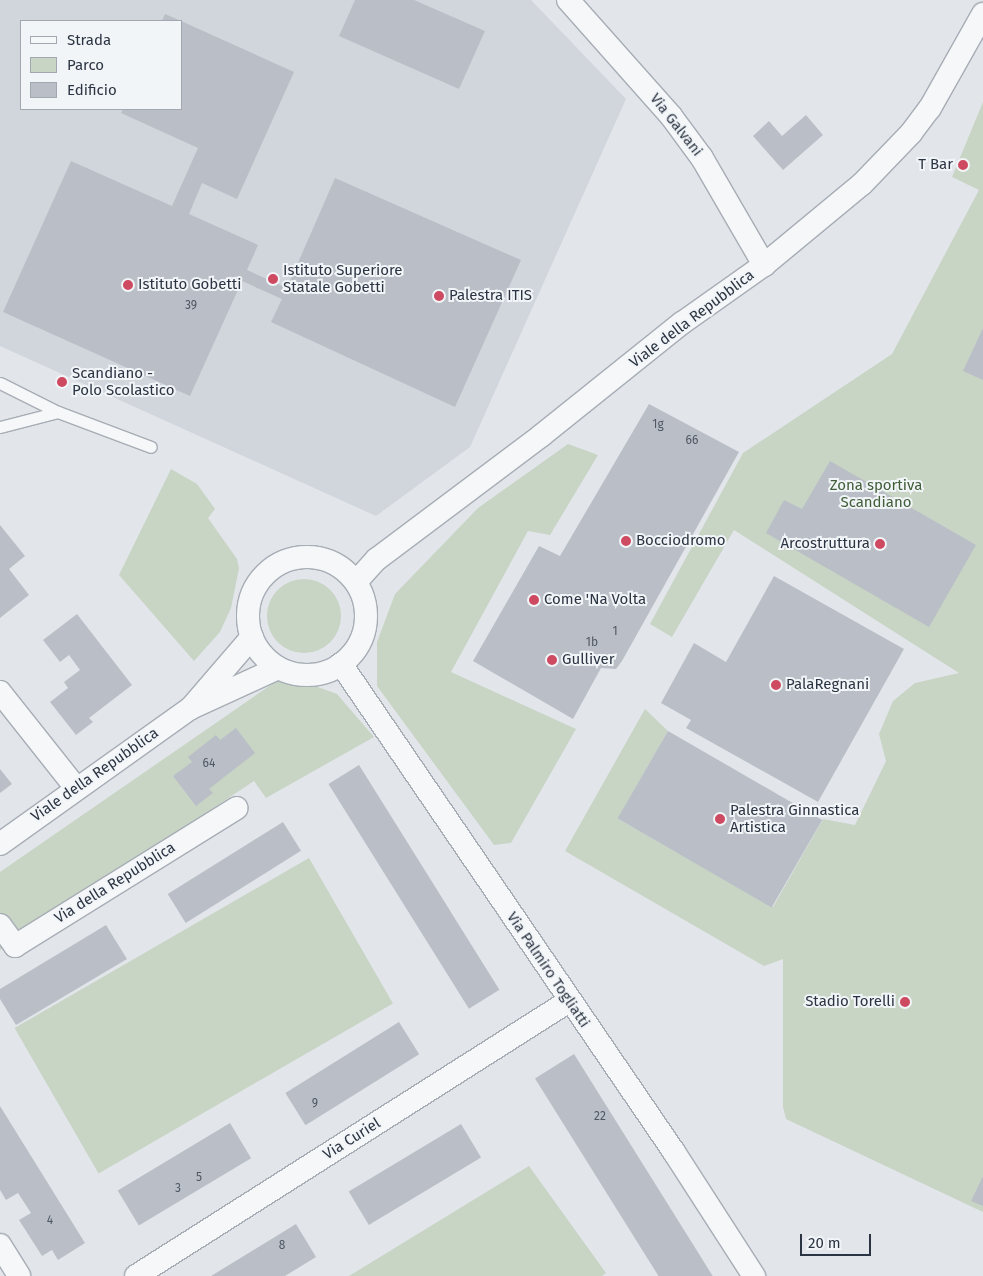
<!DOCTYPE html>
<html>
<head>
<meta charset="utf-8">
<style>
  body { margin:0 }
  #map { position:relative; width:983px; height:1276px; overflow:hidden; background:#e2e6eb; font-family:"Fira Sans",sans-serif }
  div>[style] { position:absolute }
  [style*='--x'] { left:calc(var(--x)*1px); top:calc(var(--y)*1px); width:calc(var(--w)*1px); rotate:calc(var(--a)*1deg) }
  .built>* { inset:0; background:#d1d5dc }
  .green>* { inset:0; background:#c8d4c4; transform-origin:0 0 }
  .round { border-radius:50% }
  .building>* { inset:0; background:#babfc7; transform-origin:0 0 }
  .roads { filter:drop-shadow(1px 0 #a7adb5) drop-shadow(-1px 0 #a7adb5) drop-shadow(0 1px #a7adb5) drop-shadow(0 -1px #a7adb5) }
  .service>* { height:11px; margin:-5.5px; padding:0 5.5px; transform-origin:5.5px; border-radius:5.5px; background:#f5f7f9 }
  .minor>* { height:22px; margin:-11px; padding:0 11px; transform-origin:11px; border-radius:11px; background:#f5f7f9 }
  .minor>.ring { margin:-11px; padding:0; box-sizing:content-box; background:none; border:22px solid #f5f7f9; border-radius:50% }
  .dots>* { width:14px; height:14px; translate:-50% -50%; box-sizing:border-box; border:2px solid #f2f5f8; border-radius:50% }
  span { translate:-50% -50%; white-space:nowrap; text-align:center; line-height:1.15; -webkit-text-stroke:4px #f2f5f8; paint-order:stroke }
  .number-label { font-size:12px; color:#4f5763 }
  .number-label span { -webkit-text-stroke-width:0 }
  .street-label { font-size:15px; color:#2b3442 }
  .poi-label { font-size:15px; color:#2b3442 }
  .right { translate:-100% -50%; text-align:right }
  .left { translate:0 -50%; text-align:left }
  .park-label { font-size:15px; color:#405e38 }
  .legend { position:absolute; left:20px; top:20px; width:162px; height:90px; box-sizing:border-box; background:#f2f5f8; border:1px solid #a2a8af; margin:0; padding:6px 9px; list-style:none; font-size:15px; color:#2b3442 }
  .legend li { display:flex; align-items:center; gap:10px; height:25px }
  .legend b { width:25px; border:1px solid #a2a8af }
  .scale { position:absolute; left:800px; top:1234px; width:71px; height:22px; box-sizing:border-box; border:2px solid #2b3442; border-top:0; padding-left:6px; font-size:15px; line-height:18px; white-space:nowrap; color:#2b3442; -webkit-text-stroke:4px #f2f5f8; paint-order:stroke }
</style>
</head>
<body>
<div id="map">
  <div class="built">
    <div style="clip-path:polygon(evenodd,0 0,531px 0,626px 99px,470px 447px,376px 516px,0 346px,0 0,21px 21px,181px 21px,181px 109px,21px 109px,21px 21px)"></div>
  </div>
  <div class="green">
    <div style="clip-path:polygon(983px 102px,983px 1212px,786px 1119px,783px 1107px,783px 959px,764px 966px,565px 851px,645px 709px,668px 731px,618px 819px,773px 907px,823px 819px,855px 825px,886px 761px,879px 734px,893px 701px,915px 683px,959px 673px,734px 530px,672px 637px,650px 624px,743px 453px,892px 354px,979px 190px,952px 177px)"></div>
    <div style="clip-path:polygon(568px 444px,598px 455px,550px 535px,528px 531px,451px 672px,576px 729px,511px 843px,494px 845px,377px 686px,377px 642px,395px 594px,478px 508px)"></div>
    <div style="clip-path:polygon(171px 469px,197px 484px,215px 509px,208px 518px,237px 559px,239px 568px,231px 608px,220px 632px,194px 661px,119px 575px)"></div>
    <div class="round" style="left:267px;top:579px;width:74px;height:74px"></div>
    <div style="clip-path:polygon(278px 680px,307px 683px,337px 694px,374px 737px,266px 798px,254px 781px,0 950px,0 872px)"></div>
    <div style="left:309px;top:858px;width:168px;height:340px;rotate:60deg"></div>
    <div style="clip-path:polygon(529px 1166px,606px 1273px,602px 1276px,349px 1276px)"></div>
  </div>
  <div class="building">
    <div style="clip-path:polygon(355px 0,414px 0,485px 31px,459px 89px,339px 36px)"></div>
    <div style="clip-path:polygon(165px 14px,181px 21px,162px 21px)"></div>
    <div style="clip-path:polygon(181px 21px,294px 72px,237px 199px,202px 183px,189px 214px,258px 245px,247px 270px,287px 288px,335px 178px,521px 260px,455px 407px,271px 322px,282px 299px,242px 281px,190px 396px,3px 312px,71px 161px,172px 206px,198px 148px,121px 113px,123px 109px,181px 109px)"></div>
    <div style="clip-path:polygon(806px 115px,823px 135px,783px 170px,753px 136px,769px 121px,782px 136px)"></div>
    <div style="clip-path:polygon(983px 328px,983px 380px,963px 371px)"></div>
    <div style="clip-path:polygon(649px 404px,739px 452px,622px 661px,616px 669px,601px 668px,573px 719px,473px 661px,539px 546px,560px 556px)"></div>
    <div style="clip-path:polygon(830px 461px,976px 545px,929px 627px,766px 533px,784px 500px,802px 509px)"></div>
    <div style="clip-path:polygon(0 525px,25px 556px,9px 569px,29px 595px,0 618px)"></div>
    <div style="clip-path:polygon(774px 576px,904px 649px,818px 802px,686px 728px,691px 720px,661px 703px,694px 643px,726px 662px)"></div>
    <div style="clip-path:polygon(77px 614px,132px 685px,89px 718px,93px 722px,76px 735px,50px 702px,68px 688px,64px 682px,80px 670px,69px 655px,60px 662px,43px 640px)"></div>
    <div style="clip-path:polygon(236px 728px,255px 753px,209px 789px,213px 793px,196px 806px,173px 776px,192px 762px,188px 757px,216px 735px,220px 740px)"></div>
    <div style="left:668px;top:731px;width:178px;height:101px;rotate:30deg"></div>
    <div style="left:359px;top:765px;width:265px;height:36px;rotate:58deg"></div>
    <div style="clip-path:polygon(0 769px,12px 784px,0 793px)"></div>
    <div style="left:283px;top:822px;width:34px;height:136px;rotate:58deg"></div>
    <div style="clip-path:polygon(106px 925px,127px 959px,16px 1025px,0 999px,0 989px)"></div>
    <div style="left:399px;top:1022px;width:38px;height:134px;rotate:58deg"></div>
    <div style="left:574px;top:1054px;width:262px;height:46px;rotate:58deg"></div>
    <div style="clip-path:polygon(0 1106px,85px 1243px,58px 1260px,52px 1250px,42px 1256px,19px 1220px,31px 1213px,18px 1193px,6px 1200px,0 1190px)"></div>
    <div style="left:230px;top:1123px;width:41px;height:131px;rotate:59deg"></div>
    <div style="left:461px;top:1124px;width:39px;height:131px;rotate:59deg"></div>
    <div style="clip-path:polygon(983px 1176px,983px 1206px,971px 1201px)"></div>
    <div style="clip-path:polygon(296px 1224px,316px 1257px,285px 1276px,211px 1276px)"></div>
  </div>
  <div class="roads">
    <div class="service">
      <div style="--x:0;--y:383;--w:65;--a:26.6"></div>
      <div style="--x:58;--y:412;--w:99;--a:20.6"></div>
      <div style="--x:0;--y:427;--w:60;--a:-14.5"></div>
    </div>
    <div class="minor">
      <div style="--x:568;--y:0;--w:155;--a:48.4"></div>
      <div style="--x:671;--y:116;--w:52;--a:53.6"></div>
      <div style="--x:702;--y:158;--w:124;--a:59.9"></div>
      <div class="ring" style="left:248px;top:557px;width:96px;height:96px"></div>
      <div style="--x:356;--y:582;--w:31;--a:-48"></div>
      <div style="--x:377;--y:559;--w:206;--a:-36.9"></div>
      <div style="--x:542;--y:435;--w:179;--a:-38.7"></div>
      <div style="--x:682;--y:323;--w:100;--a:-35.3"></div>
      <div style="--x:764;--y:265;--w:127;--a:-39.6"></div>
      <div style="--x:862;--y:184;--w:71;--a:-46.1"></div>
      <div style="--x:911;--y:133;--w:31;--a:-53"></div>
      <div style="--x:930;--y:108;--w:108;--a:-60.6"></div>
      <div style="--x:252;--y:637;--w:94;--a:130.7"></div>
      <div style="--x:191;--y:708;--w:96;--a:-24.7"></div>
      <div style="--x:341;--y:664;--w:591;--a:55.69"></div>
      <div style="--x:674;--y:1152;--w:148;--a:57.2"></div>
      <div style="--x:0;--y:692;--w:122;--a:51.6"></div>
      <div style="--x:0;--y:844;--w:234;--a:-35.5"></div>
      <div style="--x:0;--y:925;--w:26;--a:54"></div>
      <div style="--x:15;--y:946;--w:261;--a:-31.9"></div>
      <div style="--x:0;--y:1245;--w:36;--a:58"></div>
      <div style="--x:136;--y:1276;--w:513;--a:-32.42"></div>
    </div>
  </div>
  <div class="dots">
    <div style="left:963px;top:165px;background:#cd4a60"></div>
    <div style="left:273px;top:279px;background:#cd4a60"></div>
    <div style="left:128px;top:285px;background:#cd4a60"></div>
    <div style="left:439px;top:296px;background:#cd4a60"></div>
    <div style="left:62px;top:382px;background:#cd4a60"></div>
    <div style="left:626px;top:541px;background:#cd4a60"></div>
    <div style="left:880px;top:544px;background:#cd4a60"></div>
    <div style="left:534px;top:600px;background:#cd4a60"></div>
    <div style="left:552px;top:660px;background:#cd4a60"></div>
    <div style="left:776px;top:685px;background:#cd4a60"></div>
    <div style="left:720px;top:819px;background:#cd4a60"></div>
    <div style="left:905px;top:1002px;background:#cd4a60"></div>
  </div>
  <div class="number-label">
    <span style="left:191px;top:306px">39</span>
    <span style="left:658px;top:425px">1g</span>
    <span style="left:692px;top:441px">66</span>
    <span style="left:615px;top:632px">1</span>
    <span style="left:592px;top:643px">1b</span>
    <span style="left:209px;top:764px">64</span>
    <span style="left:315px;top:1104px">9</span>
    <span style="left:600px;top:1117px">22</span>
    <span style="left:199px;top:1178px">5</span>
    <span style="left:178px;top:1189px">3</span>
    <span style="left:50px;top:1221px">4</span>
    <span style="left:282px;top:1246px">8</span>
  </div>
  <div class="street-label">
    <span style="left:676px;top:125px;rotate:52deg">Via Galvani</span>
    <span style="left:692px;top:319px;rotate:-37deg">Viale della Repubblica</span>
    <span style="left:95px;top:775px;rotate:-35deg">Viale della Repubblica</span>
    <span style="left:115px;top:883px;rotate:-32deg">Via della Repubblica</span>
    <span style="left:548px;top:970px;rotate:56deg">Via Palmiro Togliatti</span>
    <span style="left:352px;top:1139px;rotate:-32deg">Via Curiel</span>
  </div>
  <div class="poi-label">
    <span class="right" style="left:953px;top:165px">T Bar</span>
    <span class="left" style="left:283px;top:279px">Istituto Superiore<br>Statale Gobetti</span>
    <span class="left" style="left:138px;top:285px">Istituto Gobetti</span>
    <span class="left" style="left:449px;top:296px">Palestra ITIS</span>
    <span class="left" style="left:72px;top:382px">Scandiano -<br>Polo Scolastico</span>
    <span class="left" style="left:636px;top:541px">Bocciodromo</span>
    <span class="right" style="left:870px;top:544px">Arcostruttura</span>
    <span class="left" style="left:544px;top:600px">Come 'Na Volta</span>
    <span class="left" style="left:562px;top:660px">Gulliver</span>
    <span class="left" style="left:786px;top:685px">PalaRegnani</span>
    <span class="left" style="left:730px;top:819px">Palestra Ginnastica<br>Artistica</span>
    <span class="right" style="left:895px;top:1002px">Stadio Torelli</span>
  </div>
  <div class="park-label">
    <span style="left:876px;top:494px">Zona sportiva<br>Scandiano</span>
  </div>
  <ul class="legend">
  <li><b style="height:6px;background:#f5f7f9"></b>Strada</li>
  <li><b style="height:14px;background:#c8d4c4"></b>Parco</li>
  <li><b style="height:14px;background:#babfc7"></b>Edificio</li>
  </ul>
  <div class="scale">20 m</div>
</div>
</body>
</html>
